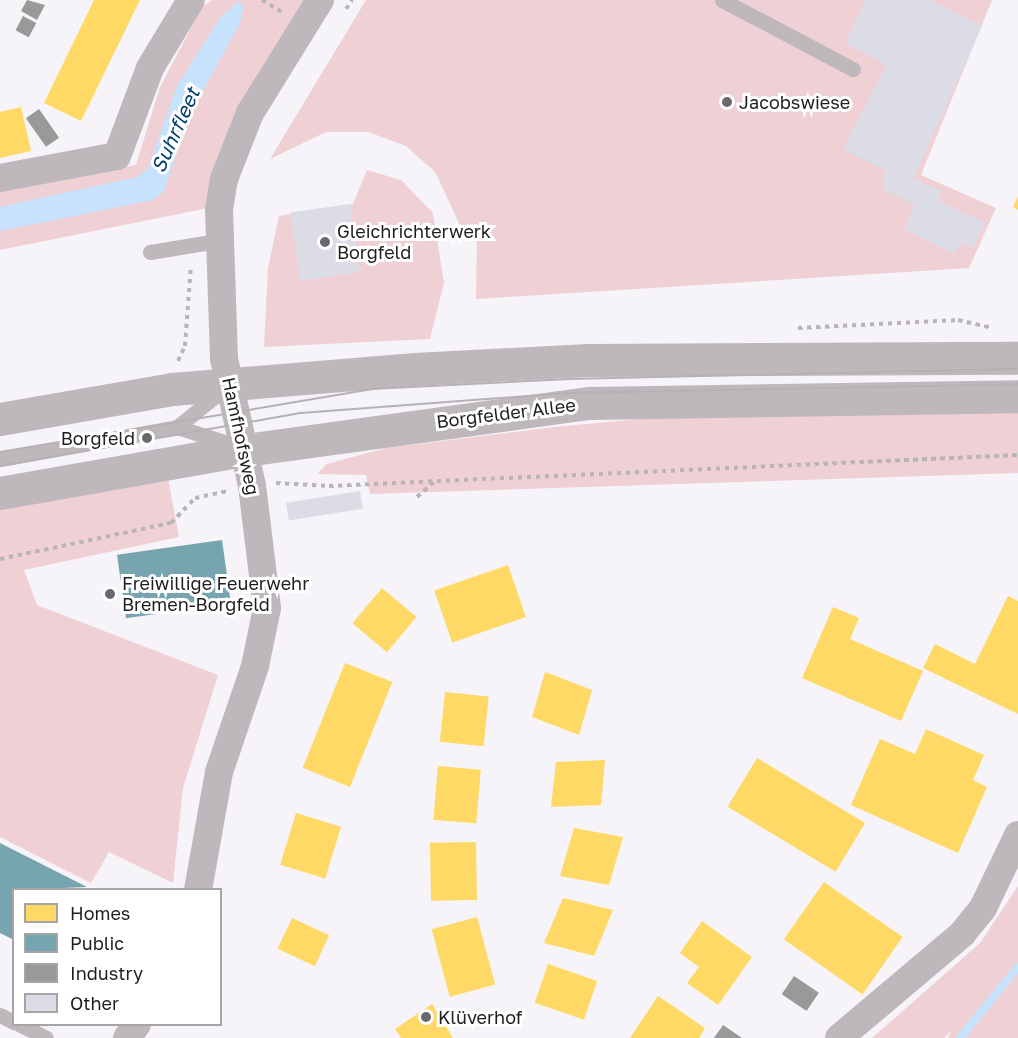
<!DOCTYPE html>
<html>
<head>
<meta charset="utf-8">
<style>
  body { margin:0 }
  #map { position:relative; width:1018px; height:1038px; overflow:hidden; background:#f6f4f8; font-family:"Golos Text",sans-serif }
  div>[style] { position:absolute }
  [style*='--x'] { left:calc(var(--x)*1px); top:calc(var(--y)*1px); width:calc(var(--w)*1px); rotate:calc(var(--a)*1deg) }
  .green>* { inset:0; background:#efd0d5 }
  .water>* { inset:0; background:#c6e2fc }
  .homes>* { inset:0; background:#ffd966; transform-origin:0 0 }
  .public>* { inset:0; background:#76a5af; transform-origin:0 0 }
  .industry>* { inset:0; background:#999; transform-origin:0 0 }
  .stream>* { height:8px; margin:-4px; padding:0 4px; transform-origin:4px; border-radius:4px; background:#c6e2fc }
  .building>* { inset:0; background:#dbdce6; transform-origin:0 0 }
  .path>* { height:4px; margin-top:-2px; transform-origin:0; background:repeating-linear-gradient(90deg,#b9b4b8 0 4.5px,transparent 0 9px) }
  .service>* { height:15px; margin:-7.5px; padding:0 7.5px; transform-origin:7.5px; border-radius:7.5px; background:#beb8bc }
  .minor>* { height:28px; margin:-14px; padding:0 14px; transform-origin:14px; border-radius:14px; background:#beb8bc }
  .secondary>* { height:33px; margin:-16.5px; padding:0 16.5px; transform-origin:16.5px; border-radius:16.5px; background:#beb7bc }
  .tram>* { height:1.5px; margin:-0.75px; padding:0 0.75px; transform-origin:0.75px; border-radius:0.75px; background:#b5b1b4 }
  .dots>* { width:16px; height:16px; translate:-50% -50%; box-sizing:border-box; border:3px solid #fff; border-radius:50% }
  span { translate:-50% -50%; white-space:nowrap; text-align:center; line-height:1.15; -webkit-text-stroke:6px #fff; paint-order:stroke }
  .poi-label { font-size:18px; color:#1e1d20 }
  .left { translate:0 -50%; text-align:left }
  .right { translate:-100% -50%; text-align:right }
  .street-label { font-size:18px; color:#1e1d20 }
  .water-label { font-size:20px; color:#00406b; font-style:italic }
  .legend { position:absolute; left:12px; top:888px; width:210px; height:138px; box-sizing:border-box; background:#fff; border:2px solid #a5a5a6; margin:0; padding:8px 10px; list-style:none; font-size:18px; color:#1e1d20 }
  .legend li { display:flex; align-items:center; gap:12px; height:30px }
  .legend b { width:30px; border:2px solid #a5a5a6 }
</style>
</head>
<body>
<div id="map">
  <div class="green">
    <div style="clip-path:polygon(212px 0,308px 0,208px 208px,0 250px,0 190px,136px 165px,160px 87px,202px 7px)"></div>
    <div style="clip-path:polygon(366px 0,992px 0,921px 175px,996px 208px,969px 268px,476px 299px,477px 224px,460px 225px,435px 172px,406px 146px,368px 132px,326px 132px,270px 159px)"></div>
    <div style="clip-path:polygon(367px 170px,401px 180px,433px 213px,444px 283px,430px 339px,264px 347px,268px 268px,279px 216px,353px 204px)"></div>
    <div style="clip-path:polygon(1018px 407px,1018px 473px,370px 494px,366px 475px,317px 474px,327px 464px,386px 448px,554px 427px,673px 416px)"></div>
    <div style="clip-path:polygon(168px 478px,179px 537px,24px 570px,37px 605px,218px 675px,183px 788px,173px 883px,109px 852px,91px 883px,0 837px,0 508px)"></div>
    <div style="clip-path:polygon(1018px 886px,1018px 1038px,948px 1038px,951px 1031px,944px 1038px,872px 1038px,980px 943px)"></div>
  </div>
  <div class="water">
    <div style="clip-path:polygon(238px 2px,244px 6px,240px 23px,190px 114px,164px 191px,153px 200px,0 231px,0 207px,137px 177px,148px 169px,177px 86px,220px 18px)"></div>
  </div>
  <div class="homes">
    <div style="clip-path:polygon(94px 0,140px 0,81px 121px,44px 103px)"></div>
    <div style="clip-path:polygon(21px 107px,31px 151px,0 158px,0 112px)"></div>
    <div style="clip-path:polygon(1018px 196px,1018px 210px,1013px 207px)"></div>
    <div style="left:508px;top:565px;width:55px;height:78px;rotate:71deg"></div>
    <div style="left:382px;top:588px;width:45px;height:46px;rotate:40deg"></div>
    <div style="clip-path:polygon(1008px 596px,1018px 601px,1018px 714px,923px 668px,935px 644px,975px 664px)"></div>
    <div style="clip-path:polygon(833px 607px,859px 618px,850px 639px,923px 671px,901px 721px,802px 678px)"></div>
    <div style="left:345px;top:663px;width:51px;height:113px;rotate:22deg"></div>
    <div style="clip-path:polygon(545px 672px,592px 690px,579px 735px,532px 717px)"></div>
    <div style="left:445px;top:692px;width:44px;height:50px;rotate:6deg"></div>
    <div style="clip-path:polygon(926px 729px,984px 755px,973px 780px,987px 787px,958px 853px,851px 805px,880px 739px,915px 754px)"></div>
    <div style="left:757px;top:758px;width:126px;height:57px;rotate:31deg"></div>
    <div style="clip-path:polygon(605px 760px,601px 805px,551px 807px,556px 762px)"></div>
    <div style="left:438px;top:766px;width:43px;height:54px;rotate:5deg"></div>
    <div style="left:296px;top:813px;width:47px;height:54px;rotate:17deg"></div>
    <div style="clip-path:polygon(574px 828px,623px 837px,609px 885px,560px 876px)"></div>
    <div style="left:476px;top:842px;width:58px;height:46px;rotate:89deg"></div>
    <div style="left:824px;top:882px;width:96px;height:70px;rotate:35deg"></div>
    <div style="clip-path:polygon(563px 898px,613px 910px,594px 956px,544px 943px)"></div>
    <div style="left:477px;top:917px;width:70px;height:47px;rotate:75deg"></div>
    <div style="left:292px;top:918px;width:41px;height:34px;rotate:25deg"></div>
    <div style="clip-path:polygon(702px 921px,752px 957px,718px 1005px,687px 983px,699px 967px,680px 953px)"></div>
    <div style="left:548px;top:964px;width:52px;height:41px;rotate:19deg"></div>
    <div style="clip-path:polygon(658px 996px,705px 1028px,699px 1038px,630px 1038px)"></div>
    <div style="clip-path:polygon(432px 1004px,453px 1038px,401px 1038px,395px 1029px)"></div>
  </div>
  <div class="public">
    <div style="left:222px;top:540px;width:64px;height:106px;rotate:82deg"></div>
    <div style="clip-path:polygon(0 843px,87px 887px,14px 890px,14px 940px,0 933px)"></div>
  </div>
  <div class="industry">
    <div style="clip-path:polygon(27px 0,45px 5px,37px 20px,21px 11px)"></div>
    <div style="left:23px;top:16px;width:15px;height:16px;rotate:28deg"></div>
    <div style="left:39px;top:109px;width:35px;height:16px;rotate:55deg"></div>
    <div style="left:794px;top:976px;width:30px;height:22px;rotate:34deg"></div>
    <div style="clip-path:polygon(723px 1025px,742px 1038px,714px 1038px)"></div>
  </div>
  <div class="stream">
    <div style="--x:960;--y:1038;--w:92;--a:-50.8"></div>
  </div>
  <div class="building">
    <div style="clip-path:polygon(866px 0,930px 0,982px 26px,913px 179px,942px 191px,938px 201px,985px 223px,973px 248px,961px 243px,955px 254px,904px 229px,915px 205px,883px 189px,885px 170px,843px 149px,887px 65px,845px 43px)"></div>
    <div style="left:350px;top:204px;width:69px;height:60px;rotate:82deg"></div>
    <div style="left:360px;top:491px;width:18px;height:75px;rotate:81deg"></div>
  </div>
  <div class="path">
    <div style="--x:262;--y:0;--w:23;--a:31"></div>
    <div style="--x:346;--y:9;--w:11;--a:-56"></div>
    <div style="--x:798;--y:328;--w:160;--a:-2.9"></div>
    <div style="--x:958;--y:320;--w:36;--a:13"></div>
    <div style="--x:178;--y:361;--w:17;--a:-65"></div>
    <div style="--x:185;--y:346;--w:81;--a:-85.8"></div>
    <div style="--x:276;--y:483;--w:53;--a:3.2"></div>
    <div style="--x:329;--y:486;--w:690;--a:-2.58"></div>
    <div style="--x:417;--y:497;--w:25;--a:-42"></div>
    <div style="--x:0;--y:559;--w:175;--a:-11.9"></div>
    <div style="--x:171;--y:523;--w:35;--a:-46"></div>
    <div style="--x:195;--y:498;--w:33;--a:-12"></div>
  </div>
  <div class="service">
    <div style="--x:722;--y:0;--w:148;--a:27.8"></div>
    <div style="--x:150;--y:252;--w:68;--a:-9.3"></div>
    <div style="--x:177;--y:427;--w:60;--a:-39"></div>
    <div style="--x:0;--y:459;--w:180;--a:-10.2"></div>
    <div style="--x:177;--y:427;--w:60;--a:17.5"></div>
    <div style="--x:0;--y:1015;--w:16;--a:27"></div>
    <div style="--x:19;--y:1024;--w:30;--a:27"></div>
  </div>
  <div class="minor">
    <div style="--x:0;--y:178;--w:119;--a:-10.6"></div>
    <div style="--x:117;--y:156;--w:94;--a:-69.4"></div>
    <div style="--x:150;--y:68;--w:79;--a:-58.9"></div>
    <div style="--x:198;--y:890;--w:120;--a:-79.9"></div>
    <div style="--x:219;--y:772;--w:112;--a:-71.2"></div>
    <div style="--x:255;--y:666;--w:59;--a:-78.3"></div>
    <div style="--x:267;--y:608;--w:123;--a:-97"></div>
    <div style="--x:252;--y:486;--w:130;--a:-102.4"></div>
    <div style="--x:224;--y:359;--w:149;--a:-91.9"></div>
    <div style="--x:219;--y:210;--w:31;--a:-81"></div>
    <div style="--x:224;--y:179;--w:71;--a:-68.5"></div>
    <div style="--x:250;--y:113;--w:133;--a:-58.2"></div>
    <div style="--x:127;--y:1038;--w:17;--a:-54"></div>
    <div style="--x:839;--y:1038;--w:161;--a:-40.2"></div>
    <div style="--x:962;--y:934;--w:33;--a:-51"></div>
    <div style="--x:983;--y:908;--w:81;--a:-64.4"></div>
  </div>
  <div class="secondary">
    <div style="--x:0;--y:419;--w:175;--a:-9.9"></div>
    <div style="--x:172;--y:389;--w:244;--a:-4.7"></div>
    <div style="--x:415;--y:369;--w:173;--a:-3"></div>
    <div style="--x:588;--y:360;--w:430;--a:-0.3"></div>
    <div style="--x:0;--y:493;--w:249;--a:-10"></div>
    <div style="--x:245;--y:450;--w:348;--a:-7.8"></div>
    <div style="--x:590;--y:403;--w:428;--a:-0.9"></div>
  </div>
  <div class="tram">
    <div style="--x:0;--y:452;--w:376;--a:-9.6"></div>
    <div style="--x:371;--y:389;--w:199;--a:-2.9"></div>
    <div style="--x:570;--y:379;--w:448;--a:-1.3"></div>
    <div style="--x:0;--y:466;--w:306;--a:-10"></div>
    <div style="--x:301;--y:413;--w:265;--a:-4.3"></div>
    <div style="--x:565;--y:393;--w:453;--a:-1.1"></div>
  </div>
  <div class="dots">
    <div style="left:727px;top:102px;background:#6a686c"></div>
    <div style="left:325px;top:242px;background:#6a686c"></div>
    <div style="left:147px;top:438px;background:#6a686c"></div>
    <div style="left:110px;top:594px;background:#6a686c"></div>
    <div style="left:426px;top:1017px;background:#6a686c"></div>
  </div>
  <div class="poi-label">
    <span class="left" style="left:739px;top:102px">Jacobswiese</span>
    <span class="left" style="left:337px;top:242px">Gleichrichterwerk<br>Borgfeld</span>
    <span class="right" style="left:135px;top:438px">Borgfeld</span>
    <span class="left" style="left:122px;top:594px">Freiwillige Feuerwehr<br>Bremen-Borgfeld</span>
    <span class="left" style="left:438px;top:1017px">Klüverhof</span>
  </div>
  <div class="street-label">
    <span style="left:506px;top:413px;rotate:-7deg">Borgfelder Allee</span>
    <span style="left:241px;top:436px;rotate:78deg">Hamfhofsweg</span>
  </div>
  <div class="water-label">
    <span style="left:175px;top:130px;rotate:-66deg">Suhrfleet</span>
  </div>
  <ul class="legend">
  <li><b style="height:16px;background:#ffd966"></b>Homes</li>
  <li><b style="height:16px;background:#76a5af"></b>Public</li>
  <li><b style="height:16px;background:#999"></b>Industry</li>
  <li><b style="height:16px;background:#dbdce6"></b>Other</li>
  </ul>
</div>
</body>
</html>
